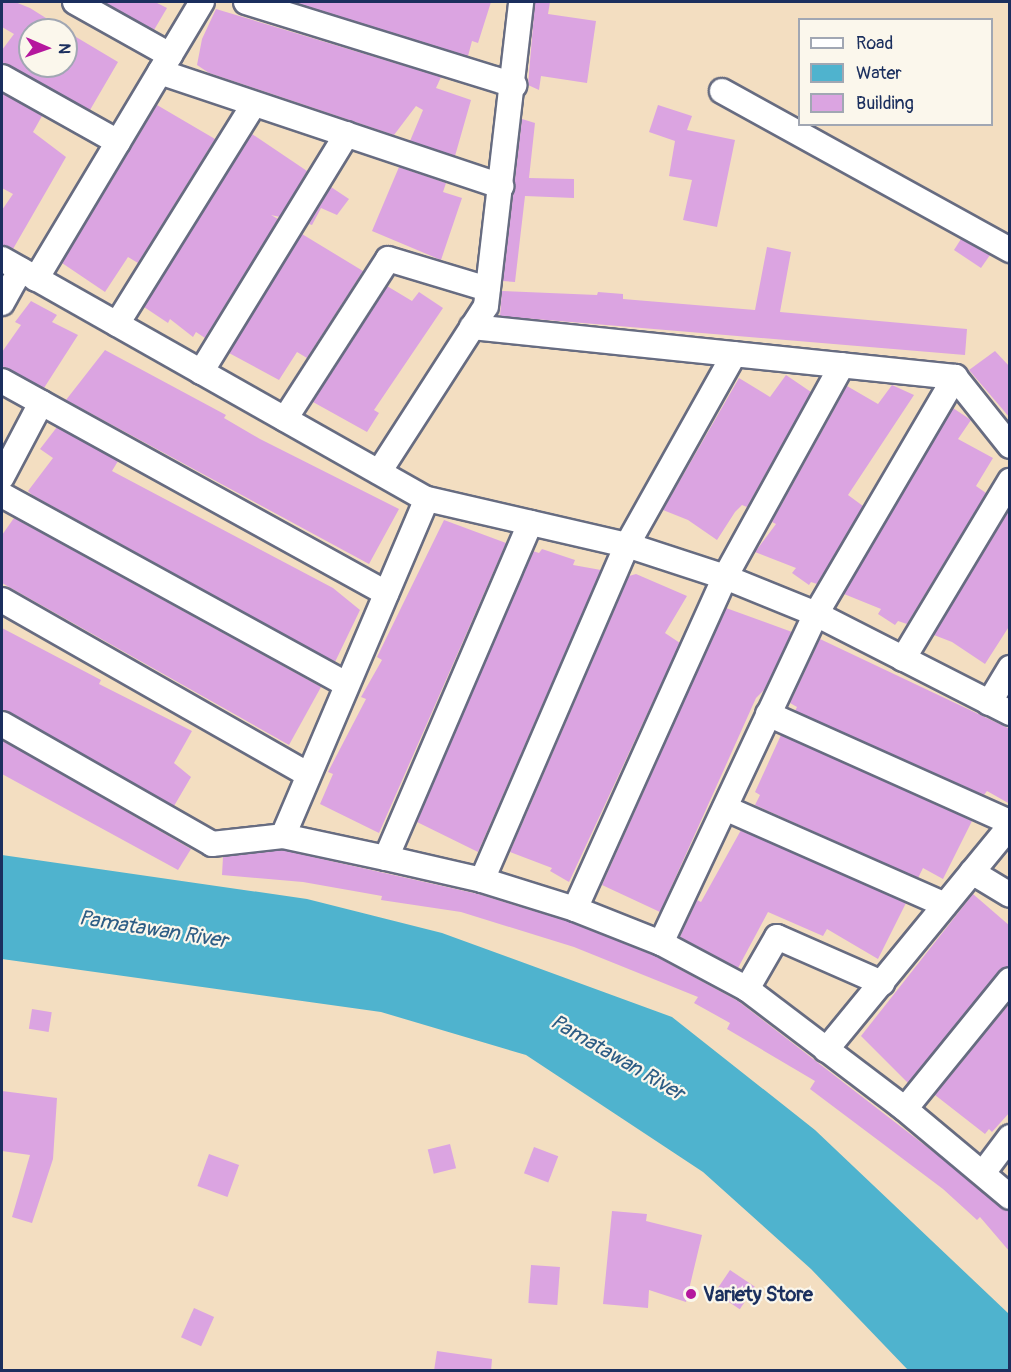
<!DOCTYPE html>
<html>
<head>
<meta charset="utf-8">
<style>
  body { margin:0 }
  #map { position:relative; width:1011px; height:1372px; overflow:hidden; background:#f3dec1; font-family:Pangolin,sans-serif }
  div>[style] { position:absolute }
  [style*='--x'] { left:calc(var(--x)*1px); top:calc(var(--y)*1px); width:calc(var(--w)*1px); rotate:calc(var(--a)*1deg) }
  .water>* { inset:0; background:#4fb3ce }
  .building>* { inset:0; background:#dba4e1; transform-origin:0 0 }
  .roads { filter:drop-shadow(2px 0 #676c81) drop-shadow(-2px 0 #676c81) drop-shadow(0 2px #676c81) drop-shadow(0 -2px #676c81) }
  .minor>* { height:24px; margin:-12px; padding:0 12px; transform-origin:12px; border-radius:12px; background:#fff }
  .dots>* { width:16px; height:16px; translate:-50% -50%; box-sizing:border-box; border:3px solid #fbf7ec; border-radius:50% }
  span { translate:-50% -50%; white-space:nowrap; text-align:center; line-height:1.15; -webkit-text-stroke:4.5px #fbf7ec; paint-order:stroke }
  .poi-label { font-size:20px; color:#1b2f5e; font-weight:700 }
  .left { translate:0 -50%; text-align:left }
  .water-label { font-size:21px; color:#2d5d85; font-style:italic }
  .frame { position:absolute; inset:0; border:3px solid #1b2f5e; pointer-events:none }
  .legend { position:absolute; left:798px; top:18px; width:195px; height:108px; box-sizing:border-box; background:#fbf7ec; border:2px solid #a1a7b3; margin:0; padding:8px 10px; list-style:none; font-size:18px; color:#1b2f5e }
  .legend li { display:flex; align-items:center; gap:12px; height:30px }
  .legend b { width:30px; border:2px solid #a1a7b3 }
  .north { position:absolute; left:18px; top:18px; width:60px; height:60px; box-sizing:border-box; background:#fbf7ec; border:2px solid #a1a7b3; border-radius:50%; rotate:92deg; font-size:16px; font-weight:700; line-height:24px; text-align:center; color:#1b2f5e }
  .north::after { content:''; display:block; margin:auto; width:21px; height:27px; background:#b5179e; clip-path:polygon(50% 0,100% 100%,50% 72%,0 100%) }
</style>
</head>
<body>
<div id="map">
  <div class="water">
    <div style="clip-path:polygon(2px 855px,307px 899px,442px 933px,672px 1017px,815px 1130px,1009px 1314px,1009px 1370px,908px 1370px,811px 1269px,703px 1172px,526px 1055px,381px 1012px,2px 959px)"></div>
  </div>
  <div class="building">
    <div style="clip-path:polygon(2px 2px,15px 2px,30px 8px,65px 30px,30px 30px,30px 66px,66px 66px,66px 31px,118px 62px,90px 110px,2px 63px,2px 50px,14px 34px,2px 27px)"></div>
    <div style="clip-path:polygon(103px 2px,155px 2px,167px 8px,154px 30px)"></div>
    <div style="clip-path:polygon(293px 2px,491px 2px,478px 43px,472px 41px,468px 56px)"></div>
    <div style="clip-path:polygon(535px 2px,550px 2px,548px 14px,596px 21px,587px 83px,541px 76px,539px 90px,528px 85px)"></div>
    <div style="clip-path:polygon(216px 9px,441px 77px,436px 88px,471px 100px,455px 156px,410px 141px,423px 110px,416px 106px,394px 135px,209px 73px,197px 65px,202px 39px)"></div>
    <div style="clip-path:polygon(2px 93px,42px 116px,33px 132px,66px 157px,13px 249px,2px 245px,2px 210px,13px 194px,2px 188px)"></div>
    <div style="clip-path:polygon(157px 105px,215px 139px,138px 263px,128px 257px,105px 292px,62px 263px)"></div>
    <div style="clip-path:polygon(658px 105px,692px 116px,687px 130px,735px 140px,717px 227px,683px 220px,692px 180px,669px 176px,675px 141px,649px 132px)"></div>
    <div style="clip-path:polygon(522px 119px,535px 123px,529px 178px,574px 179px,574px 198px,525px 196px,515px 282px,503px 281px)"></div>
    <div style="clip-path:polygon(252px 134px,307px 171px,280px 217px,271px 215px,278px 219px,205px 338px,196px 332px,193px 337px,170px 319px,168px 323px,144px 307px)"></div>
    <div style="clip-path:polygon(399px 167px,446px 183px,443px 192px,462px 198px,441px 260px,372px 231px)"></div>
    <div style="clip-path:polygon(331px 187px,349px 199px,337px 215px,321px 208px,312px 225px,309px 224px)"></div>
    <div style="clip-path:polygon(302px 234px,363px 271px,307px 358px,297px 352px,279px 380px,229px 353px)"></div>
    <div style="clip-path:polygon(961px 239px,990px 255px,981px 268px,954px 250px)"></div>
    <div style="clip-path:polygon(767px 247px,791px 252px,780px 312px,967px 329px,965px 355px,500px 316px,502px 291px,597px 295px,598px 292px,623px 294px,623px 299px,755px 310px)"></div>
    <div style="clip-path:polygon(387px 286px,412px 301px,419px 292px,443px 308px,374px 410px,379px 413px,367px 432px,313px 402px)"></div>
    <div style="clip-path:polygon(31px 301px,57px 315px,52px 322px,78px 335px,44px 388px,2px 366px,2px 352px,21px 325px,15px 322px)"></div>
    <div style="clip-path:polygon(105px 350px,226px 415px,224px 418px,260px 439px,399px 509px,369px 564px,66px 400px)"></div>
    <div style="clip-path:polygon(995px 351px,1010px 367px,1010px 418px,969px 370px)"></div>
    <div style="clip-path:polygon(786px 375px,811px 392px,747px 507px,742px 505px,735px 512px,717px 540px,688px 520px,663px 510px,739px 378px,770px 397px)"></div>
    <div style="clip-path:polygon(892px 385px,914px 395px,848px 495px,863px 506px,817px 584px,811px 582px,809px 585px,792px 573px,796px 568px,755px 552px,776px 524px,772px 522px,847px 386px,878px 404px)"></div>
    <div style="clip-path:polygon(953px 408px,971px 420px,958px 439px,993px 458px,976px 486px,986px 493px,907px 624px,898px 621px,895px 625px,878px 614px,881px 609px,844px 594px)"></div>
    <div style="clip-path:polygon(57px 427px,118px 461px,112px 471px,333px 588px,360px 610px,335px 662px,32px 495px,28px 491px,53px 458px,40px 449px)"></div>
    <div style="clip-path:polygon(1010px 509px,1010px 625px,985px 664px,952px 642px,934px 635px)"></div>
    <div style="clip-path:polygon(14px 518px,321px 687px,289px 745px,2px 583px,2px 535px)"></div>
    <div style="clip-path:polygon(444px 520px,506px 543px,379px 833px,320px 804px,333px 774px,328px 772px,366px 699px,361px 697px,382px 660px,377px 657px)"></div>
    <div style="clip-path:polygon(542px 549px,575px 560px,573px 565px,601px 570px,478px 852px,417px 822px,533px 551px,539px 553px)"></div>
    <div style="clip-path:polygon(636px 574px,687px 596px,665px 633px,680px 643px,569px 882px,550px 871px,552px 868px,510px 852px,629px 576px)"></div>
    <div style="clip-path:polygon(726px 608px,792px 632px,764px 690px,756px 698px,660px 912px,602px 885px)"></div>
    <div style="clip-path:polygon(2px 628px,101px 680px,99px 684px,192px 731px,174px 763px,191px 777px,174px 806px,2px 710px)"></div>
    <div style="clip-path:polygon(820px 639px,1010px 729px,1010px 804px,987px 791px,984px 795px,795px 711px,797px 707px,790px 703px)"></div>
    <div style="clip-path:polygon(781px 735px,972px 821px,943px 879px,923px 868px,918px 878px,755px 805px,760px 795px,755px 792px)"></div>
    <div style="clip-path:polygon(2px 740px,191px 849px,178px 870px,2px 774px)"></div>
    <div style="clip-path:polygon(741px 830px,906px 903px,878px 959px,827px 929px,823px 936px,768px 912px,738px 968px,680px 937px,697px 900px,701px 902px)"></div>
    <div style="clip-path:polygon(282px 850px,478px 894px,570px 922px,655px 956px,738px 1001px,1010px 1211px,1010px 1252px,980px 1217px,977px 1220px,943px 1189px,810px 1089px,815px 1081px,727px 1029px,730px 1023px,694px 1003px,698px 997px,574px 947px,461px 912px,381px 900px,382px 896px,303px 882px,222px 875px,223px 857px)"></div>
    <div style="clip-path:polygon(973px 894px,1010px 926px,1010px 966px,999px 971px,908px 1083px,861px 1036px)"></div>
    <div style="clip-path:polygon(1010px 1003px,1010px 1112px,992px 1132px,989px 1129px,985px 1134px,935px 1095px)"></div>
    <div style="left:32px;top:1009px;width:20px;height:20px;rotate:9deg"></div>
    <div style="clip-path:polygon(2px 1091px,57px 1098px,53px 1159px,32px 1223px,12px 1217px,30px 1155px,2px 1151px)"></div>
    <div style="left:450px;top:1144px;width:25px;height:23px;rotate:76deg"></div>
    <div style="left:534px;top:1147px;width:26px;height:28px;rotate:21deg"></div>
    <div style="left:209px;top:1154px;width:32px;height:34px;rotate:20deg"></div>
    <div style="clip-path:polygon(612px 1211px,647px 1214px,646px 1221px,702px 1235px,686px 1302px,649px 1290px,648px 1308px,603px 1304px)"></div>
    <div style="left:531px;top:1265px;width:29px;height:38px;rotate:4deg"></div>
    <div style="left:730px;top:1270px;width:30px;height:27px;rotate:34deg"></div>
    <div style="left:194px;top:1308px;width:22px;height:32px;rotate:24deg"></div>
    <div style="clip-path:polygon(437px 1351px,492px 1359px,491px 1371px,434px 1371px)"></div>
  </div>
  <div class="roads">
    <div class="minor">
      <div style="--x:75;--y:2;--w:109;--a:29.2"></div>
      <div style="--x:246;--y:2;--w:281;--a:17.2"></div>
      <div style="--x:160;--y:72;--w:360;--a:18.5"></div>
      <div style="--x:2;--y:77;--w:133;--a:29.3"></div>
      <div style="--x:722;--y:91;--w:329;--a:28.9"></div>
      <div style="--x:2;--y:259;--w:488;--a:29.5"></div>
      <div style="--x:427;--y:499;--w:205;--a:13"></div>
      <div style="--x:627;--y:545;--w:103;--a:18.1"></div>
      <div style="--x:725;--y:577;--w:98;--a:22.1"></div>
      <div style="--x:816;--y:614;--w:218;--a:27"></div>
      <div style="--x:36;--y:279;--w:323;--a:-59.1"></div>
      <div style="--x:2;--y:303;--w:38;--a:-61"></div>
      <div style="--x:117;--y:324;--w:259;--a:-58.1"></div>
      <div style="--x:472;--y:327;--w:486;--a:5.9"></div>
      <div style="--x:201;--y:372;--w:279;--a:-58.5"></div>
      <div style="--x:2;--y:381;--w:439;--a:28.9"></div>
      <div style="--x:285;--y:419;--w:190;--a:-57.2"></div>
      <div style="--x:388;--y:259;--w:104;--a:16.7"></div>
      <div style="--x:379;--y:472;--w:197;--a:-57.2"></div>
      <div style="--x:486;--y:306;--w:306;--a:-83.4"></div>
      <div style="--x:2;--y:477;--w:84;--a:-62.2"></div>
      <div style="--x:2;--y:495;--w:393;--a:28.8"></div>
      <div style="--x:2;--y:600;--w:351;--a:29.7"></div>
      <div style="--x:903;--y:659;--w:208;--a:-59"></div>
      <div style="--x:989;--y:703;--w:41;--a:-59"></div>
      <div style="--x:768;--y:714;--w:265;--a:24.1"></div>
      <div style="--x:2;--y:724;--w:242;--a:29.7"></div>
      <div style="--x:212;--y:844;--w:71;--a:-6.4"></div>
      <div style="--x:283;--y:836;--w:105;--a:12.1"></div>
      <div style="--x:386;--y:858;--w:98;--a:12.9"></div>
      <div style="--x:482;--y:880;--w:97;--a:17.3"></div>
      <div style="--x:575;--y:909;--w:92;--a:21.6"></div>
      <div style="--x:661;--y:943;--w:98;--a:28.1"></div>
      <div style="--x:747;--y:989;--w:192;--a:37.2"></div>
      <div style="--x:900;--y:1105;--w:143;--a:39.9"></div>
      <div style="--x:725;--y:808;--w:240;--a:23.8"></div>
      <div style="--x:283;--y:836;--w:366;--a:-66.9"></div>
      <div style="--x:386;--y:858;--w:365;--a:-66.7"></div>
      <div style="--x:972;--y:872;--w:44;--a:31.2"></div>
      <div style="--x:482;--y:880;--w:365;--a:-66.6"></div>
      <div style="--x:627;--y:545;--w:219;--a:-60.7"></div>
      <div style="--x:575;--y:909;--w:364;--a:-65.7"></div>
      <div style="--x:725;--y:577;--w:242;--a:-61.1"></div>
      <div style="--x:661;--y:943;--w:364;--a:-64.8"></div>
      <div style="--x:816;--y:614;--w:275;--a:-59.6"></div>
      <div style="--x:955;--y:377;--w:88;--a:51.4"></div>
      <div style="--x:747;--y:989;--w:60;--a:-60"></div>
      <div style="--x:777;--y:937;--w:115;--a:23.7"></div>
      <div style="--x:826;--y:1050;--w:290;--a:-50.6"></div>
      <div style="--x:905;--y:1109;--w:166;--a:-50.9"></div>
      <div style="--x:983;--y:1173;--w:45;--a:-53.1"></div>
    </div>
  </div>
  <div class="dots">
    <div style="left:691px;top:1294px;background:#b5179e"></div>
  </div>
  <div class="poi-label">
    <span class="left" style="left:703px;top:1294px">Variety Store</span>
  </div>
  <div class="water-label">
    <span style="left:153px;top:930px;rotate:9deg">Pamatawan River</span>
    <span style="left:617px;top:1058px;rotate:30deg">Pamatawan River</span>
  </div>
  <div class="frame"></div>
  <ul class="legend">
  <li><b style="height:8px;background:#fff"></b>Road</li>
  <li><b style="height:16px;background:#4fb3ce"></b>Water</li>
  <li><b style="height:16px;background:#dba4e1"></b>Building</li>
  </ul>
  <div class="north">N</div>
</div>
</body>
</html>
